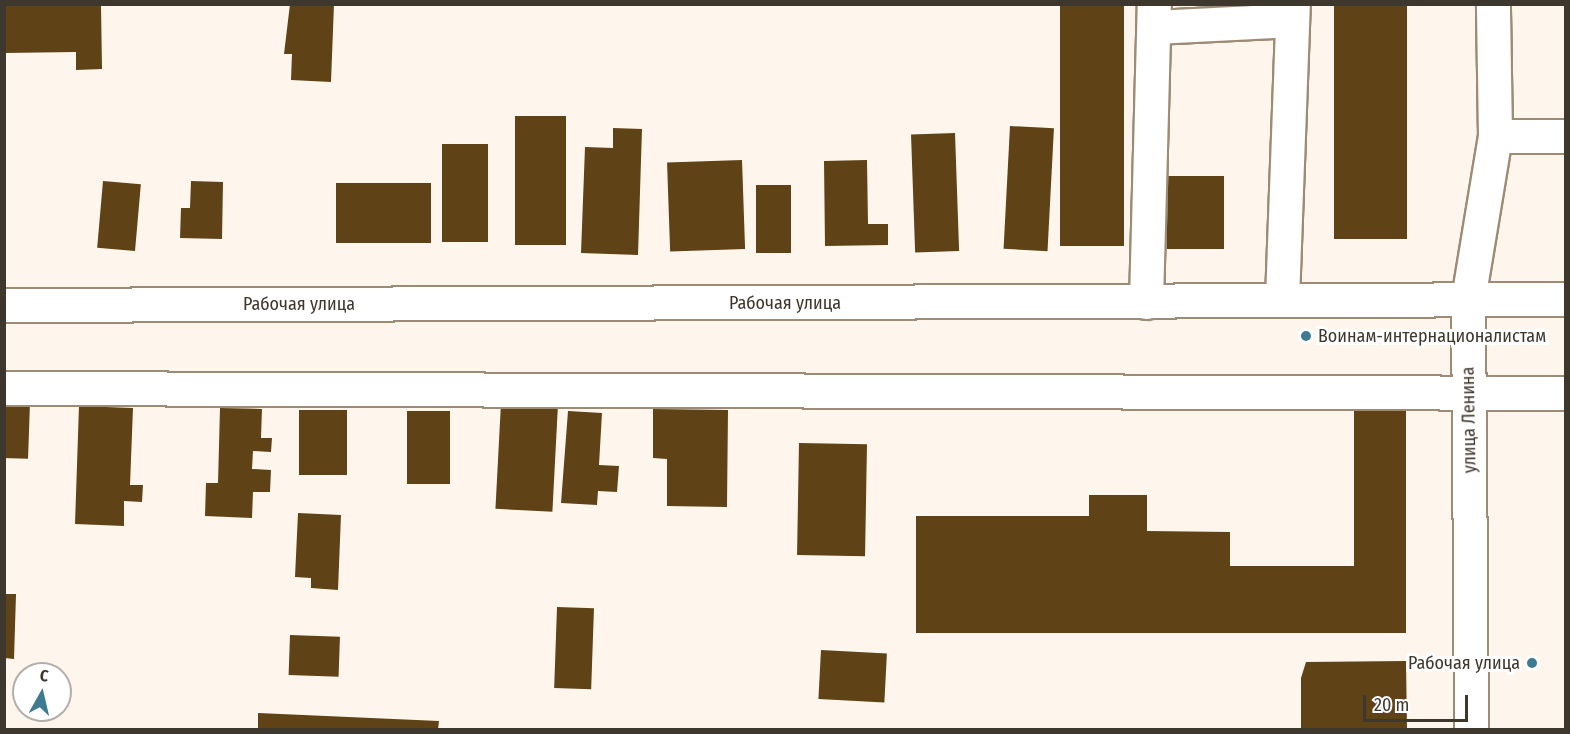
<!DOCTYPE html>
<html>
<head>
<meta charset="utf-8">
<style>
  body { margin:0 }
  #map { position:relative; width:1570px; height:734px; overflow:hidden; background:#fef6ec; font-family:"Fira Sans Condensed",sans-serif }
  div>[style] { position:absolute }
  [style*='--x'] { left:calc(var(--x)*1px); top:calc(var(--y)*1px); width:calc(var(--w)*1px); rotate:calc(var(--a)*1deg) }
  .building>* { inset:0; background:#5f4216; transform-origin:0 0 }
  .roads { filter:drop-shadow(2px 0 #9d8c75) drop-shadow(-2px 0 #9d8c75) drop-shadow(0 2px #9d8c75) drop-shadow(0 -2px #9d8c75) }
  .minor>* { height:33px; margin:-16.5px; padding:0 16.5px; transform-origin:16.5px; border-radius:16.5px; background:#fff }
  .dots>* { width:16px; height:16px; translate:-50% -50%; box-sizing:border-box; border:3px solid #fff; border-radius:50% }
  span { translate:-50% -50%; white-space:nowrap; text-align:center; line-height:1.15; -webkit-text-stroke:6px #fff; paint-order:stroke }
  .street-label { font-size:18px; color:#3e372d }
  .poi-label { font-size:18px; color:#3e372d }
  .left { translate:0 -50%; text-align:left }
  .right { translate:-100% -50%; text-align:right }
  .frame { position:absolute; inset:0; border:6px solid #3e372d; pointer-events:none }
  .north { position:absolute; left:12px; top:662px; width:60px; height:60px; box-sizing:border-box; background:#fff; border:2px solid #b2afab; border-radius:50%; rotate:8deg; font-size:16px; font-weight:700; line-height:24px; text-align:center; color:#3e372d }
  .north::after { content:''; display:block; margin:auto; width:21px; height:27px; background:#3e7a92; clip-path:polygon(50% 0,100% 100%,50% 72%,0 100%) }
  .scale { position:absolute; left:1363px; top:695px; width:105px; height:27px; box-sizing:border-box; border:3px solid #3e372d; border-top:0; padding-left:8px; font-size:18px; line-height:21px; white-space:nowrap; color:#3e372d; -webkit-text-stroke:4px #fff; paint-order:stroke }
</style>
</head>
<body>
<div id="map">
  <div class="building">
    <div style="clip-path:polygon(290px 4px,334px 4px,331px 82px,291px 80px,292px 54px,284px 54px)"></div>
    <div style="left:1060px;top:4px;width:64px;height:242px"></div>
    <div style="left:1334px;top:4px;width:73px;height:235px"></div>
    <div style="clip-path:polygon(101px 5px,102px 69px,76px 70px,76px 52px,4px 53px,4px 6px)"></div>
    <div style="left:515px;top:116px;width:51px;height:129px"></div>
    <div style="left:1010px;top:126px;width:44px;height:123px;rotate:3deg"></div>
    <div style="clip-path:polygon(613px 128px,642px 129px,638px 255px,581px 253px,585px 147px,613px 148px)"></div>
    <div style="left:955px;top:133px;width:118px;height:44px;rotate:88deg"></div>
    <div style="left:442px;top:144px;width:46px;height:98px"></div>
    <div style="left:742px;top:160px;width:89px;height:75px;rotate:88deg"></div>
    <div style="clip-path:polygon(867px 160px,868px 224px,888px 224px,888px 245px,825px 246px,824px 161px)"></div>
    <div style="left:1167px;top:176px;width:57px;height:73px"></div>
    <div style="left:103px;top:181px;width:38px;height:67px;rotate:5deg"></div>
    <div style="clip-path:polygon(191px 181px,223px 182px,222px 239px,180px 238px,181px 208px,190px 208px)"></div>
    <div style="left:336px;top:183px;width:95px;height:60px"></div>
    <div style="left:756px;top:185px;width:35px;height:68px"></div>
    <div style="left:4px;top:402px;width:26px;height:56px;rotate:2deg"></div>
    <div style="left:501px;top:403px;width:57px;height:106px;rotate:3deg"></div>
    <div style="clip-path:polygon(79px 406px,133px 408px,130px 485px,143px 485px,142px 502px,124px 501px,124px 526px,75px 524px)"></div>
    <div style="clip-path:polygon(220px 408px,262px 409px,261px 438px,272px 438px,271px 452px,253px 451px,252px 469px,271px 470px,270px 492px,253px 492px,252px 518px,205px 516px,206px 483px,218px 483px)"></div>
    <div style="clip-path:polygon(1354px 408px,1406px 408px,1406px 633px,916px 633px,916px 516px,1089px 516px,1089px 495px,1147px 495px,1147px 531px,1230px 532px,1230px 566px,1354px 566px)"></div>
    <div style="clip-path:polygon(653px 409px,728px 410px,727px 507px,667px 506px,667px 459px,653px 458px)"></div>
    <div style="left:299px;top:410px;width:48px;height:65px"></div>
    <div style="left:407px;top:411px;width:43px;height:73px"></div>
    <div style="clip-path:polygon(568px 411px,602px 413px,599px 465px,619px 466px,617px 492px,598px 491px,597px 505px,561px 503px)"></div>
    <div style="left:799px;top:443px;width:68px;height:112px;rotate:1deg"></div>
    <div style="clip-path:polygon(298px 513px,341px 515px,338px 590px,311px 588px,311px 578px,295px 577px)"></div>
    <div style="clip-path:polygon(4px 594px,16px 594px,14px 659px,4px 658px)"></div>
    <div style="left:557px;top:607px;width:37px;height:81px;rotate:2deg"></div>
    <div style="left:290px;top:635px;width:50px;height:40px;rotate:2deg"></div>
    <div style="left:821px;top:650px;width:66px;height:49px;rotate:3deg"></div>
    <div style="clip-path:polygon(1406px 661px,1407px 730px,1301px 730px,1301px 678px,1306px 662px)"></div>
    <div style="clip-path:polygon(258px 713px,439px 721px,438px 730px,258px 730px)"></div>
  </div>
  <div class="roads">
    <div class="minor">
      <div style="--x:1156;--y:27;--w:136;--a:-2.9"></div>
      <div style="--x:1495;--y:136;--w:71;--a:0"></div>
      <div style="--x:1282;--y:299;--w:295;--a:-87.9"></div>
      <div style="--x:1146;--y:302;--w:298;--a:-88.5"></div>
      <div style="--x:4;--y:305;--w:1562;--a:-0.22"></div>
      <div style="--x:4;--y:388;--w:1562;--a:0.18"></div>
      <div style="--x:1471;--y:730;--w:431;--a:-90.4"></div>
      <div style="--x:1468;--y:299;--w:165;--a:-80.6"></div>
      <div style="--x:1495;--y:136;--w:132;--a:-90.9"></div>
    </div>
  </div>
  <div class="dots">
    <div style="left:1306px;top:336px;background:#3e7a92"></div>
    <div style="left:1532px;top:663px;background:#3e7a92"></div>
  </div>
  <div class="street-label">
    <span style="left:785px;top:303px">Рабочая улица</span>
    <span style="left:299px;top:304px">Рабочая улица</span>
    <span style="left:1469px;top:420px;rotate:-91deg">улица Ленина</span>
  </div>
  <div class="poi-label">
    <span class="left" style="left:1318px;top:336px">Воинам-интернационалистам</span>
    <span class="right" style="left:1520px;top:663px">Рабочая улица</span>
  </div>
  <div class="frame"></div>
  <div class="north">С</div>
  <div class="scale">20 m</div>
</div>
</body>
</html>
